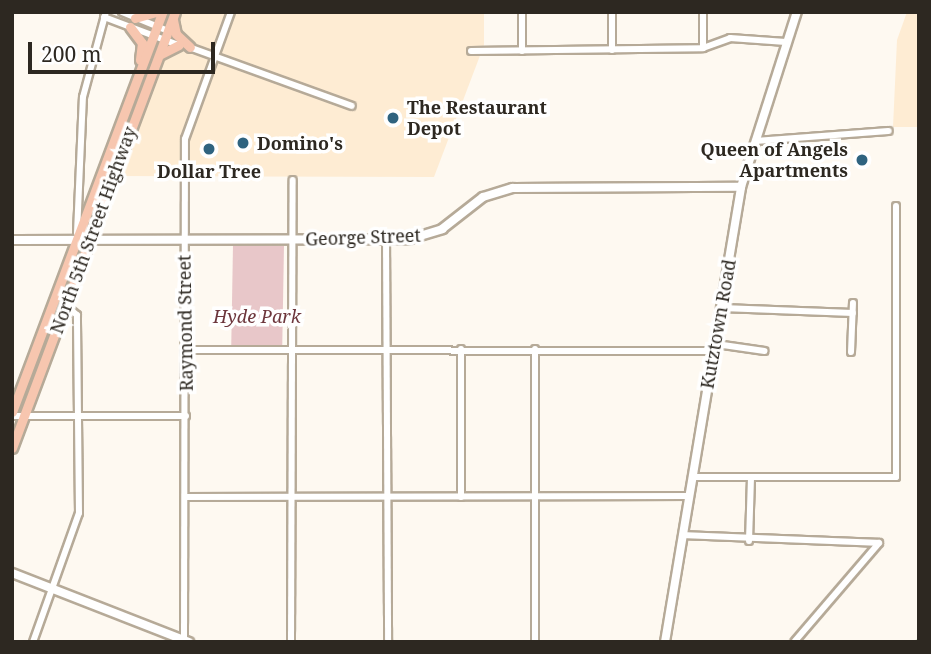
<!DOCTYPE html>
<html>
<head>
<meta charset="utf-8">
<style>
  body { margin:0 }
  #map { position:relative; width:931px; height:654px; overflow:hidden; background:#fef9f1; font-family:"Noto Serif",serif }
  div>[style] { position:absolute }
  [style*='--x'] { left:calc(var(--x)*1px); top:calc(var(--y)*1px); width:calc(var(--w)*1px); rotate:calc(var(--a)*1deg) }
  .built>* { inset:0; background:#feecd3 }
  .green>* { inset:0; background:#e8c7c9; transform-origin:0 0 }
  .stream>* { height:2px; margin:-1px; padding:0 1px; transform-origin:1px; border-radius:1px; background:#d1e9cc }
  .roads { filter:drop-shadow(2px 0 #b6aa98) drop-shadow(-2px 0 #b6aa98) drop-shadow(0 2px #b6aa98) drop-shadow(0 -2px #b6aa98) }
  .street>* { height:6px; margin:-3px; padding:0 3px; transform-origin:3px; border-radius:3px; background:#fff }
  .secondary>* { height:8px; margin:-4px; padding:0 4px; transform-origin:4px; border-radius:4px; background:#fff }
  .primary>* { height:9px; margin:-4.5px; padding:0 4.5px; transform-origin:4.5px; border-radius:4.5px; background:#f7c6af }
  .dots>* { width:19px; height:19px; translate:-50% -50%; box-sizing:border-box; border:4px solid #fff; border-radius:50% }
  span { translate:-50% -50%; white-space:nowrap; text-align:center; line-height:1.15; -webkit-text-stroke:7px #fff; paint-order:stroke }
  .poi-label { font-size:18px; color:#2d2821; font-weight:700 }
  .left { translate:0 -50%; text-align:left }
  .right { translate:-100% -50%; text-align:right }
  .street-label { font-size:18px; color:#2d2821 }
  .park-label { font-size:18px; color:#6d363c; font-style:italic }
  .frame { position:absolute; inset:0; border:14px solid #2d2821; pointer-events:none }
  .scale { position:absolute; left:28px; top:42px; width:187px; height:32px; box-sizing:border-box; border:4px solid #2d2821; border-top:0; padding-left:9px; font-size:21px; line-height:24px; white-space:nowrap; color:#2d2821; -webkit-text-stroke:5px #fff; paint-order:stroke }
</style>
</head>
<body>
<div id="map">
  <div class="built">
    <div style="clip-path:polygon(180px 12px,484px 12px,484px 45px,434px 177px,116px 176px)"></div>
    <div style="clip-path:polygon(907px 12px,919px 12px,919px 127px,893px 127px,897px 40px)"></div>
  </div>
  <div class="green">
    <div style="left:233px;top:245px;width:51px;height:101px;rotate:1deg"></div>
  </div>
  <div class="stream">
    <div style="--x:914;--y:642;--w:6;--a:-31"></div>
  </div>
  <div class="roads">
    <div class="street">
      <div style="--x:122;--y:12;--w:50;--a:22.4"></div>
      <div style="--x:522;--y:12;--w:39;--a:90"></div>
      <div style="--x:612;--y:12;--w:38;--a:90"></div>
      <div style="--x:703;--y:12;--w:36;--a:90"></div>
      <div style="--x:104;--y:17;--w:79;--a:20.7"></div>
      <div style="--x:189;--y:47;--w:173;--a:19.9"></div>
      <div style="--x:471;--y:51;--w:232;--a:-0.7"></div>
      <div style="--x:703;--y:48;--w:29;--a:-20"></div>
      <div style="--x:730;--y:38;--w:56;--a:4.1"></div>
      <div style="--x:755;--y:141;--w:134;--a:-4.3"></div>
      <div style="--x:77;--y:233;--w:136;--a:-87.5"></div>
      <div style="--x:83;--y:97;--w:88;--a:-74.9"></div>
      <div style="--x:386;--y:239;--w:403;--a:89.7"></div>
      <div style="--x:722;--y:308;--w:131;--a:2.2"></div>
      <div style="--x:716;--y:344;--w:49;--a:8.3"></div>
      <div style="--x:186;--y:350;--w:529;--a:0.11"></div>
      <div style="--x:851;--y:352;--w:49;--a:-87.7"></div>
      <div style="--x:12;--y:416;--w:174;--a:0"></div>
      <div style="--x:692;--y:477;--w:204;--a:0"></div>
      <div style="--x:896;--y:477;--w:271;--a:-90"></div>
      <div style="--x:187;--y:497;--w:502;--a:-0.11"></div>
      <div style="--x:461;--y:497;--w:148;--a:-90"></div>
      <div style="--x:684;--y:535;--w:195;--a:2.3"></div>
      <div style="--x:879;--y:543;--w:130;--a:130.6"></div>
      <div style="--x:749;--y:541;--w:64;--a:-88.2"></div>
      <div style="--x:33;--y:642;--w:137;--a:-70.4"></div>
      <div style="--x:79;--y:513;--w:198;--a:-90.6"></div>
      <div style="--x:77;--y:315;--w:16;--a:-140"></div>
      <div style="--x:184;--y:642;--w:503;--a:-89.89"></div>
      <div style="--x:185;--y:139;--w:135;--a:-70.1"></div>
      <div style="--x:291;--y:642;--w:462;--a:-89.8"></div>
      <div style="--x:535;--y:642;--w:293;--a:-90"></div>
    </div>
    <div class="secondary">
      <div style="--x:12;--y:240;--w:398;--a:-0.1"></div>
      <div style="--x:410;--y:239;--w:34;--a:-17"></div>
      <div style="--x:442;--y:229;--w:52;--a:-38"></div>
      <div style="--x:483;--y:197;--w:31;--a:-17"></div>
      <div style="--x:513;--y:188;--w:228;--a:-0.3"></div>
      <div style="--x:12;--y:573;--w:190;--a:21.3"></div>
      <div style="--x:665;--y:642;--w:461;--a:-80.5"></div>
      <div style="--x:741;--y:187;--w:184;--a:-72.3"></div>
    </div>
    <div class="primary">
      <div style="--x:135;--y:18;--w:22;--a:-16"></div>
      <div style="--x:173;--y:20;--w:14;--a:78"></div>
      <div style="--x:176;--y:34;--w:19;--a:43"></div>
      <div style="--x:130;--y:27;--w:20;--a:53"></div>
      <div style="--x:142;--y:43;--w:17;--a:97"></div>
      <div style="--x:161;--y:54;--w:20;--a:-27"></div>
      <div style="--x:12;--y:412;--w:427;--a:-69.4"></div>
      <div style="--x:12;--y:448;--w:465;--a:-69.5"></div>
    </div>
  </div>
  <div class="dots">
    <div style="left:393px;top:118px;background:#2f637f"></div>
    <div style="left:243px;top:143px;background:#2f637f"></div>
    <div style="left:209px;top:149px;background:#2f637f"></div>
    <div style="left:862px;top:160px;background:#2f637f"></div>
  </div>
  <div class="poi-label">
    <span class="left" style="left:407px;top:118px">The Restaurant<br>Depot</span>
    <span class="left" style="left:257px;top:143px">Domino's</span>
    <span class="right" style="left:848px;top:160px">Queen of Angels<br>Apartments</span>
    <span style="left:209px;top:171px">Dollar Tree</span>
  </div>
  <div class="street-label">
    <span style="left:93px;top:230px;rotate:-70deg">North 5th Street Highway</span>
    <span style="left:363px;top:237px;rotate:-2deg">George Street</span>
    <span style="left:185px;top:323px;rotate:-91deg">Raymond Street</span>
    <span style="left:718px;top:324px;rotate:-80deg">Kutztown Road</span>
  </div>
  <div class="park-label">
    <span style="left:257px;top:316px">Hyde Park</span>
  </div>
  <div class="frame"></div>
  <div class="scale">200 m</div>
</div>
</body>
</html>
